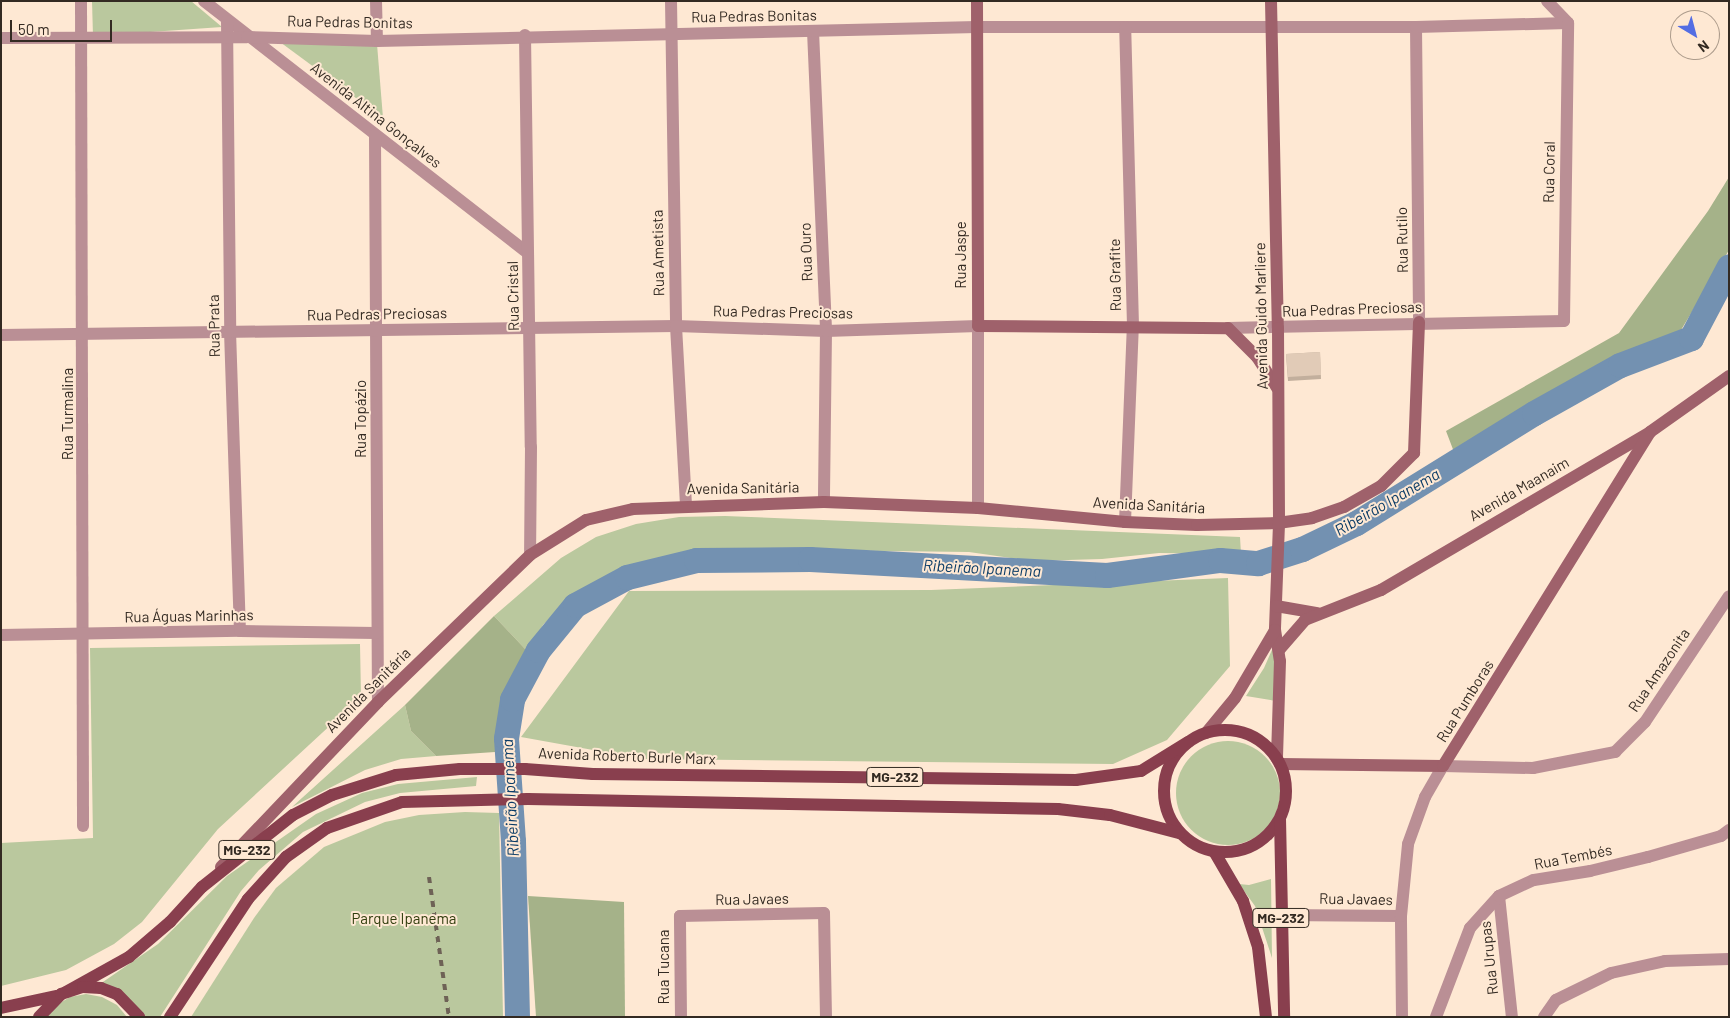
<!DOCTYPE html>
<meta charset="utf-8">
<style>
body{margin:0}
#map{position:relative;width:1730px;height:1018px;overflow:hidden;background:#fee8d3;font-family:Barlow,sans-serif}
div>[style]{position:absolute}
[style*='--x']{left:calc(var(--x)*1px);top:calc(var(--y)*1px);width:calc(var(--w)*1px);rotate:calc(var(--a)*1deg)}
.green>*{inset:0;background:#bac89e}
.round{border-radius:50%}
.forest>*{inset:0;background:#a5b289}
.river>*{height:25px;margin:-12.5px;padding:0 12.5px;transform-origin:12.5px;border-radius:12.5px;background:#7391b1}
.street>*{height:12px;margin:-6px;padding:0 6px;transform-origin:6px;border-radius:6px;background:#ba8f95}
.secondary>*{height:12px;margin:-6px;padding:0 6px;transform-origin:6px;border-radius:6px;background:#9f616b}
.primary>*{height:12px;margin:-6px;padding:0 6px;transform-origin:6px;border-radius:6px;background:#893f4e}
.primary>.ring{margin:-6px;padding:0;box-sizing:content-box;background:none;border:12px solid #893f4e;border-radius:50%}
.rail>*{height:4px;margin-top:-2px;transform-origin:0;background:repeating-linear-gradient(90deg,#6e6256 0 6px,transparent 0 12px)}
.wall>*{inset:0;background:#c2af9d}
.building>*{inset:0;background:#e1cbb7}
span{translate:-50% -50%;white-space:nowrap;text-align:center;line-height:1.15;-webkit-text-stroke:4px #fee8d3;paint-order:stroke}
.shield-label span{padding:1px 4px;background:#fee8d3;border:1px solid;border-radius:4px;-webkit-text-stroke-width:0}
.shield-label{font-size:14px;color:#332a22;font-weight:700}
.street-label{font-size:15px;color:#332a22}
.park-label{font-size:15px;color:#313d0d}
.water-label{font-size:16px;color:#0b3c67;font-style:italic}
.frame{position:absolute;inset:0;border:2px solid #332a22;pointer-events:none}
.north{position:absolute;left:1670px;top:10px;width:50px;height:50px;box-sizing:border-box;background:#fee8d3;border:1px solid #ad9c8c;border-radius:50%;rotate:143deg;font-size:14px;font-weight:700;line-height:20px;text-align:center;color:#332a22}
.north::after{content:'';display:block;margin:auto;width:18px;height:22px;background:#536de3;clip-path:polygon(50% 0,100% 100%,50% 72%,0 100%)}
.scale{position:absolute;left:10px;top:20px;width:102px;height:22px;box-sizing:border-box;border:2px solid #332a22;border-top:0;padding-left:6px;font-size:15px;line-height:18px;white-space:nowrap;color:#332a22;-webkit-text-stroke:4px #fee8d3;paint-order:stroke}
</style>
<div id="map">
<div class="green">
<div style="clip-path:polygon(92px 1px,191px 1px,222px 27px,93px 36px)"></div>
<div style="clip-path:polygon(280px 42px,377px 44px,383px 118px)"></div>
<div style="clip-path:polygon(725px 516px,1240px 537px,1241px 554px,1159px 553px,1102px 559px,1033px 561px,969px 552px,715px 549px,627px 570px,588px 587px,563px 604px,543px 625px,527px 651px,494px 616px,561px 558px,596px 537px,636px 524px,679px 517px)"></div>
<div style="clip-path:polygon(1228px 578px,1230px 666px,1167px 740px,1113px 764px,643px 759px,521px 737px,629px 591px,931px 590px)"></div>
<div style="clip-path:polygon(1275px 643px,1276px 701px,1246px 696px,1264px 668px)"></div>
<div style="clip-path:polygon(360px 644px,361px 697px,218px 829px,142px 922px,114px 944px,66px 970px,1px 986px,1px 843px,93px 838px,90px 648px)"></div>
<div style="clip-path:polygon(405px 705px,411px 731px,436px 756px,401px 759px,365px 770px,292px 807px)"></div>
<div class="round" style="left:1176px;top:741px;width:104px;height:104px"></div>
<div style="clip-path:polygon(477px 777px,476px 786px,400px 793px,365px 802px,303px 832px,259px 870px,241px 891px,160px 1017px,141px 1017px,100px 984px,158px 944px,227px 876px,316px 814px,362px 793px,398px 784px)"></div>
<div style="clip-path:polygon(465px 812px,499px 813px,503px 1017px,191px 1017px,254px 918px,276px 888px,324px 847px,385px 822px,419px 815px)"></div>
<div style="clip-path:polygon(1271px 879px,1272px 958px,1255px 906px,1239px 884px,1249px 885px)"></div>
<div style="clip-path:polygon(86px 994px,102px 997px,117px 1005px,127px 1017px,46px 1017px,55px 1006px,70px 997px)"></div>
</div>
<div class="forest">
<div style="clip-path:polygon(1729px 177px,1729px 250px,1681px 330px,1454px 452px,1446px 431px,1619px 333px,1708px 211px)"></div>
<div style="clip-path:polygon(494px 616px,527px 651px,500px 704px,495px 752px,436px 756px,411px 731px,405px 705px)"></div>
<div style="clip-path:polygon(528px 896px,624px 902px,625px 1017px,536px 1017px)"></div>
</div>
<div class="river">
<div style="--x:517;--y:1017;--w:176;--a:-91.3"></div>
<div style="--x:513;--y:841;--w:103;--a:-93.9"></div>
<div style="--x:506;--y:738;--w:39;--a:-81"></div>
<div style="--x:512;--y:699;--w:55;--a:-62"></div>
<div style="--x:538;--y:650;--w:58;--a:-50.6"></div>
<div style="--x:575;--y:605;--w:59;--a:-28.3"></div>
<div style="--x:627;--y:577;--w:71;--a:-13.8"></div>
<div style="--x:696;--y:560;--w:114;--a:-0.5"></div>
<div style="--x:810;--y:559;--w:297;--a:3.1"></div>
<div style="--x:1107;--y:575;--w:114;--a:-7.6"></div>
<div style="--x:1220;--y:560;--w:38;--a:5"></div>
<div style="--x:1258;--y:563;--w:46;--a:-17.7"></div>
<div style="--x:1302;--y:549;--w:60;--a:-25.7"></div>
<div style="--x:1356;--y:523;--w:209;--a:-31.7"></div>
<div style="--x:1534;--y:413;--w:98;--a:-29.2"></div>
<div style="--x:1620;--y:365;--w:76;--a:-20.8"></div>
<div style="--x:1691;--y:338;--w:81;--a:-62.2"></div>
</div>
<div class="street">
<div style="--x:81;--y:1;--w:825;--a:89.86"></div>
<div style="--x:204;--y:1;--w:410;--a:37.9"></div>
<div style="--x:376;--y:1;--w:40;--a:88.6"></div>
<div style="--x:671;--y:1;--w:325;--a:89.1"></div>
<div style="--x:676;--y:326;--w:179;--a:86.8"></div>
<div style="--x:1547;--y:1;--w:30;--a:46"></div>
<div style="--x:227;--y:21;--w:310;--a:89.4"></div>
<div style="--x:230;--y:331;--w:300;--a:88.1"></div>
<div style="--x:1416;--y:27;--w:295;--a:89.4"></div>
<div style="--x:813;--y:31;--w:300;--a:87.5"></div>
<div style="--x:826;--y:331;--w:171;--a:90.7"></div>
<div style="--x:525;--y:35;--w:412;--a:89.2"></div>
<div style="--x:531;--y:447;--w:108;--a:90.5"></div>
<div style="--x:1;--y:38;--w:246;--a:-0.2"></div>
<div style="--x:247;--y:37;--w:130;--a:1.8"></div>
<div style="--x:377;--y:41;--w:600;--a:-1.34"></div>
<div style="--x:977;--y:27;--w:439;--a:0"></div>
<div style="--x:1416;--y:27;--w:152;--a:-1.5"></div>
<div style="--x:375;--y:135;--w:567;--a:89.7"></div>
<div style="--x:1228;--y:328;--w:336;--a:-1.2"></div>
<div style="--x:1564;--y:321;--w:298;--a:-89.2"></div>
<div style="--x:1;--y:335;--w:675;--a:-0.76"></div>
<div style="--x:676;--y:326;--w:150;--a:1.9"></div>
<div style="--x:826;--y:331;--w:152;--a:-1.9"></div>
<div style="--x:978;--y:326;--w:182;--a:90"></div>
<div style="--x:1125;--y:522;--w:196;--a:-87.7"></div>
<div style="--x:1133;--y:326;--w:299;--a:-91.5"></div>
<div style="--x:1;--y:635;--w:239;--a:-1"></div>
<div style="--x:240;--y:631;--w:136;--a:0.8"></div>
<div style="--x:1499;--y:896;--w:122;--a:83.9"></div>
<div style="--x:1281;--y:915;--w:120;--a:0.5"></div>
<div style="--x:681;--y:1017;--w:101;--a:-90.6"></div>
<div style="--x:680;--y:916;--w:144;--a:-1.2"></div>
<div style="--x:824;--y:913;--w:104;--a:88.9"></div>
<div style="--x:1402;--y:1017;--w:101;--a:-90.6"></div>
<div style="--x:1401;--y:916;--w:72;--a:-84.4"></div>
<div style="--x:1408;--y:844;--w:50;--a:-70.1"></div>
<div style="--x:1425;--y:797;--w:36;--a:-60"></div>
<div style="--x:1443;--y:766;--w:90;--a:1.3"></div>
<div style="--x:1533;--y:768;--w:84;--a:-11"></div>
<div style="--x:1615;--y:752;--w:42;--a:-45"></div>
<div style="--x:1645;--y:722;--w:151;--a:-56.3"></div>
<div style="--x:1436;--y:1017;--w:95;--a:-69.1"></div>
<div style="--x:1470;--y:928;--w:43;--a:-47.8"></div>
<div style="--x:1499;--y:896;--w:38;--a:-25"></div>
<div style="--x:1534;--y:880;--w:57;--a:-9.1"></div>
<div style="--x:1590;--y:871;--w:60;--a:-13.6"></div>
<div style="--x:1648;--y:857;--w:76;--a:-16"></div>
<div style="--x:1721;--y:836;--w:10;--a:-37"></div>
<div style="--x:1544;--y:1017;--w:21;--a:-55"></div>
<div style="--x:1556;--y:1000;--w:61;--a:-26.1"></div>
<div style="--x:1611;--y:973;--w:55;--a:-12.5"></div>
<div style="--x:1665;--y:961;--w:64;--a:-1.8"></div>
</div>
<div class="secondary">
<div style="--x:977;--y:1;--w:325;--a:89.8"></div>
<div style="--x:978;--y:326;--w:250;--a:0.5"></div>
<div style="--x:1228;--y:328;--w:41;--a:45"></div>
<div style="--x:1257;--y:357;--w:37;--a:57"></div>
<div style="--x:1271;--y:1;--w:327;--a:88.8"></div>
<div style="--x:1278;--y:328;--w:196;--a:89.7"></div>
<div style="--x:1279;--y:524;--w:106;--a:92.2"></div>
<div style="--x:1275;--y:630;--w:31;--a:81"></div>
<div style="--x:1280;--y:661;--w:98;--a:91.8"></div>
<div style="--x:1276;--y:606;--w:42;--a:9.7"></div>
<div style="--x:1279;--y:650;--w:40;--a:-49"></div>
<div style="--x:1305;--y:620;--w:82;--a:-21.5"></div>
<div style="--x:1381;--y:590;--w:312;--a:-30.4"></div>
<div style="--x:1650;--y:432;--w:97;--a:-35.3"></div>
<div style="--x:1206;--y:733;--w:45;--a:-50.4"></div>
<div style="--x:1235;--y:698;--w:79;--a:-59.5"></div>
<div style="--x:1280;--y:764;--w:163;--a:0.7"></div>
<div style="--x:1443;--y:766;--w:393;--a:-58.2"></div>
<div style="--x:221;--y:867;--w:228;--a:-46.4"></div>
<div style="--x:378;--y:702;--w:211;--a:-44"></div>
<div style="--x:530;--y:555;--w:66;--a:-32"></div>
<div style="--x:586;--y:520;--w:48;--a:-13.2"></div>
<div style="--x:633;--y:509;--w:191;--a:-2.1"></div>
<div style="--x:824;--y:502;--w:154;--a:2.2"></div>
<div style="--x:978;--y:508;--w:148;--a:5.4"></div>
<div style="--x:1125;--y:522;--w:72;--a:2.4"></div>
<div style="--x:1197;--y:525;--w:81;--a:-1.4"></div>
<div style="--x:1278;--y:523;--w:34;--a:-8"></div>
<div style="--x:1312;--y:518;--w:34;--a:-19"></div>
<div style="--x:1344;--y:507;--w:43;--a:-29.6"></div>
<div style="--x:1381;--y:486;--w:47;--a:-45"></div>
<div style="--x:1414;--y:453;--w:131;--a:-87.8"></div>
</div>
<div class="primary">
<div class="ring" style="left:1164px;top:730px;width:110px;height:110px"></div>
<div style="--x:1280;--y:819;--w:198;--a:88.8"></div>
<div style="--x:1215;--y:853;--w:56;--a:59.7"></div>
<div style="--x:1243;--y:901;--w:48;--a:71.9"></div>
<div style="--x:1258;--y:947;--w:70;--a:83.5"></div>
<div style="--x:66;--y:992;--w:72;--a:-29.1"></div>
<div style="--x:129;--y:957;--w:54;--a:-40.5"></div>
<div style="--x:170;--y:922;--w:47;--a:-47.6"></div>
<div style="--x:202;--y:887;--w:116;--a:-38.4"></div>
<div style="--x:293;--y:815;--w:44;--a:-27.1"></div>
<div style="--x:332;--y:795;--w:67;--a:-17.4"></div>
<div style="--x:396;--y:775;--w:64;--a:-5.4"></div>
<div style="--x:460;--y:769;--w:65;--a:0"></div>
<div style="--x:525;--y:769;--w:68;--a:4.2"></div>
<div style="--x:593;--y:774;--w:483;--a:0.7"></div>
<div style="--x:1076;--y:780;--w:66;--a:-7.9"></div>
<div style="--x:1141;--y:771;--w:55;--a:-31.7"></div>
<div style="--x:1;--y:1008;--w:56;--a:-12.3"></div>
<div style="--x:39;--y:1017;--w:32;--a:-46"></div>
<div style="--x:61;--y:994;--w:23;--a:-18"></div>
<div style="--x:83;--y:987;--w:18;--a:3"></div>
<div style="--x:101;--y:988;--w:17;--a:21"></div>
<div style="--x:117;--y:994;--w:32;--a:46"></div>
<div style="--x:170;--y:1017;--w:141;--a:-56.5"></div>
<div style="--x:248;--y:899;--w:57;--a:-47.9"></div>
<div style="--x:286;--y:857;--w:50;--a:-35.3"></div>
<div style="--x:327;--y:828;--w:79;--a:-19.1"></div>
<div style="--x:402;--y:802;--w:126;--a:-1.4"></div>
<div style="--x:528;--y:799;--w:530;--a:1.08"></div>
<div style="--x:1058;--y:809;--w:52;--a:6.6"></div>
<div style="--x:1110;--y:815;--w:71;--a:14.6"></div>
</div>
<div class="rail">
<div style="--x:429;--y:877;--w:141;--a:81.9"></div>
</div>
<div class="wall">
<div style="clip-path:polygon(1320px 352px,1321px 379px,1288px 381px,1286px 354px)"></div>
</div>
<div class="building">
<div style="clip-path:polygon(1320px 352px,1321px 375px,1288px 377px,1286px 354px)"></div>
</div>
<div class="shield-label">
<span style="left:895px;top:777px">MG-232</span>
<span style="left:247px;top:850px">MG-232</span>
<span style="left:1281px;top:918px">MG-232</span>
</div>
<div class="street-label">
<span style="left:754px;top:16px;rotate:-1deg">Rua Pedras Bonitas</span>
<span style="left:350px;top:22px;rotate:1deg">Rua Pedras Bonitas</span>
<span style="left:376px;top:115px;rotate:38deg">Avenida Altina Gonçalves</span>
<span style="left:1549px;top:172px;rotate:-89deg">Rua Coral</span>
<span style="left:1402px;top:240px;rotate:-91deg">Rua Rutilo</span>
<span style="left:806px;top:252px;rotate:-92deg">Rua Ouro</span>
<span style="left:658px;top:253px;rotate:-91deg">Rua Ametista</span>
<span style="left:961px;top:255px;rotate:-90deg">Rua Jaspe</span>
<span style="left:1115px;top:275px;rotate:-91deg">Rua Grafite</span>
<span style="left:513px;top:296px;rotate:-91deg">Rua Cristal</span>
<span style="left:1352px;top:309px;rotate:-2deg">Rua Pedras Preciosas</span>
<span style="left:783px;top:312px;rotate:1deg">Rua Pedras Preciosas</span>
<span style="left:377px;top:314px;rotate:-1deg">Rua Pedras Preciosas</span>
<span style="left:1261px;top:316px;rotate:-91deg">Avenida Guido Marliere</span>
<span style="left:214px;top:326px;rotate:-91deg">Rua Prata</span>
<span style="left:68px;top:414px;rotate:-90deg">Rua Turmalina</span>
<span style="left:361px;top:419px;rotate:-90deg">Rua Topázio</span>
<span style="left:743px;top:488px;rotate:-1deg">Avenida Sanitária</span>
<span style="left:1519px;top:489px;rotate:-30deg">Avenida Maanaim</span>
<span style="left:1149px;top:505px;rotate:3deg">Avenida Sanitária</span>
<span style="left:189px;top:616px;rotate:-1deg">Rua Águas Marinhas</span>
<span style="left:1659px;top:670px;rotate:-56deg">Rua Amazonita</span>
<span style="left:368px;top:690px;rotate:-45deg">Avenida Sanitária</span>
<span style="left:1465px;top:701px;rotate:-58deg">Rua Pumboras</span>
<span style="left:627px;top:756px;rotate:2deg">Avenida Roberto Burle Marx</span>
<span style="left:1573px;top:857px;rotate:-11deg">Rua Tembés</span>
<span style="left:752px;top:899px;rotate:-1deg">Rua Javaes</span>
<span style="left:1356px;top:899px;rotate:1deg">Rua Javaes</span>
<span style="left:1489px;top:958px;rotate:-96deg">Rua Urupas</span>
<span style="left:664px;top:967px;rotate:-90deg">Rua Tucana</span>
</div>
<div class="park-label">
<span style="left:404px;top:919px">Parque Ipanema</span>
</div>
<div class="water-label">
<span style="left:1387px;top:502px;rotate:-30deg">Ribeirão Ipanema</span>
<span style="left:982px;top:568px;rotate:3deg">Ribeirão Ipanema</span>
<span style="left:510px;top:798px;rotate:-93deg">Ribeirão Ipanema</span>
</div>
<div class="frame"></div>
<div class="north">N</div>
<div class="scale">50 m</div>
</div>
